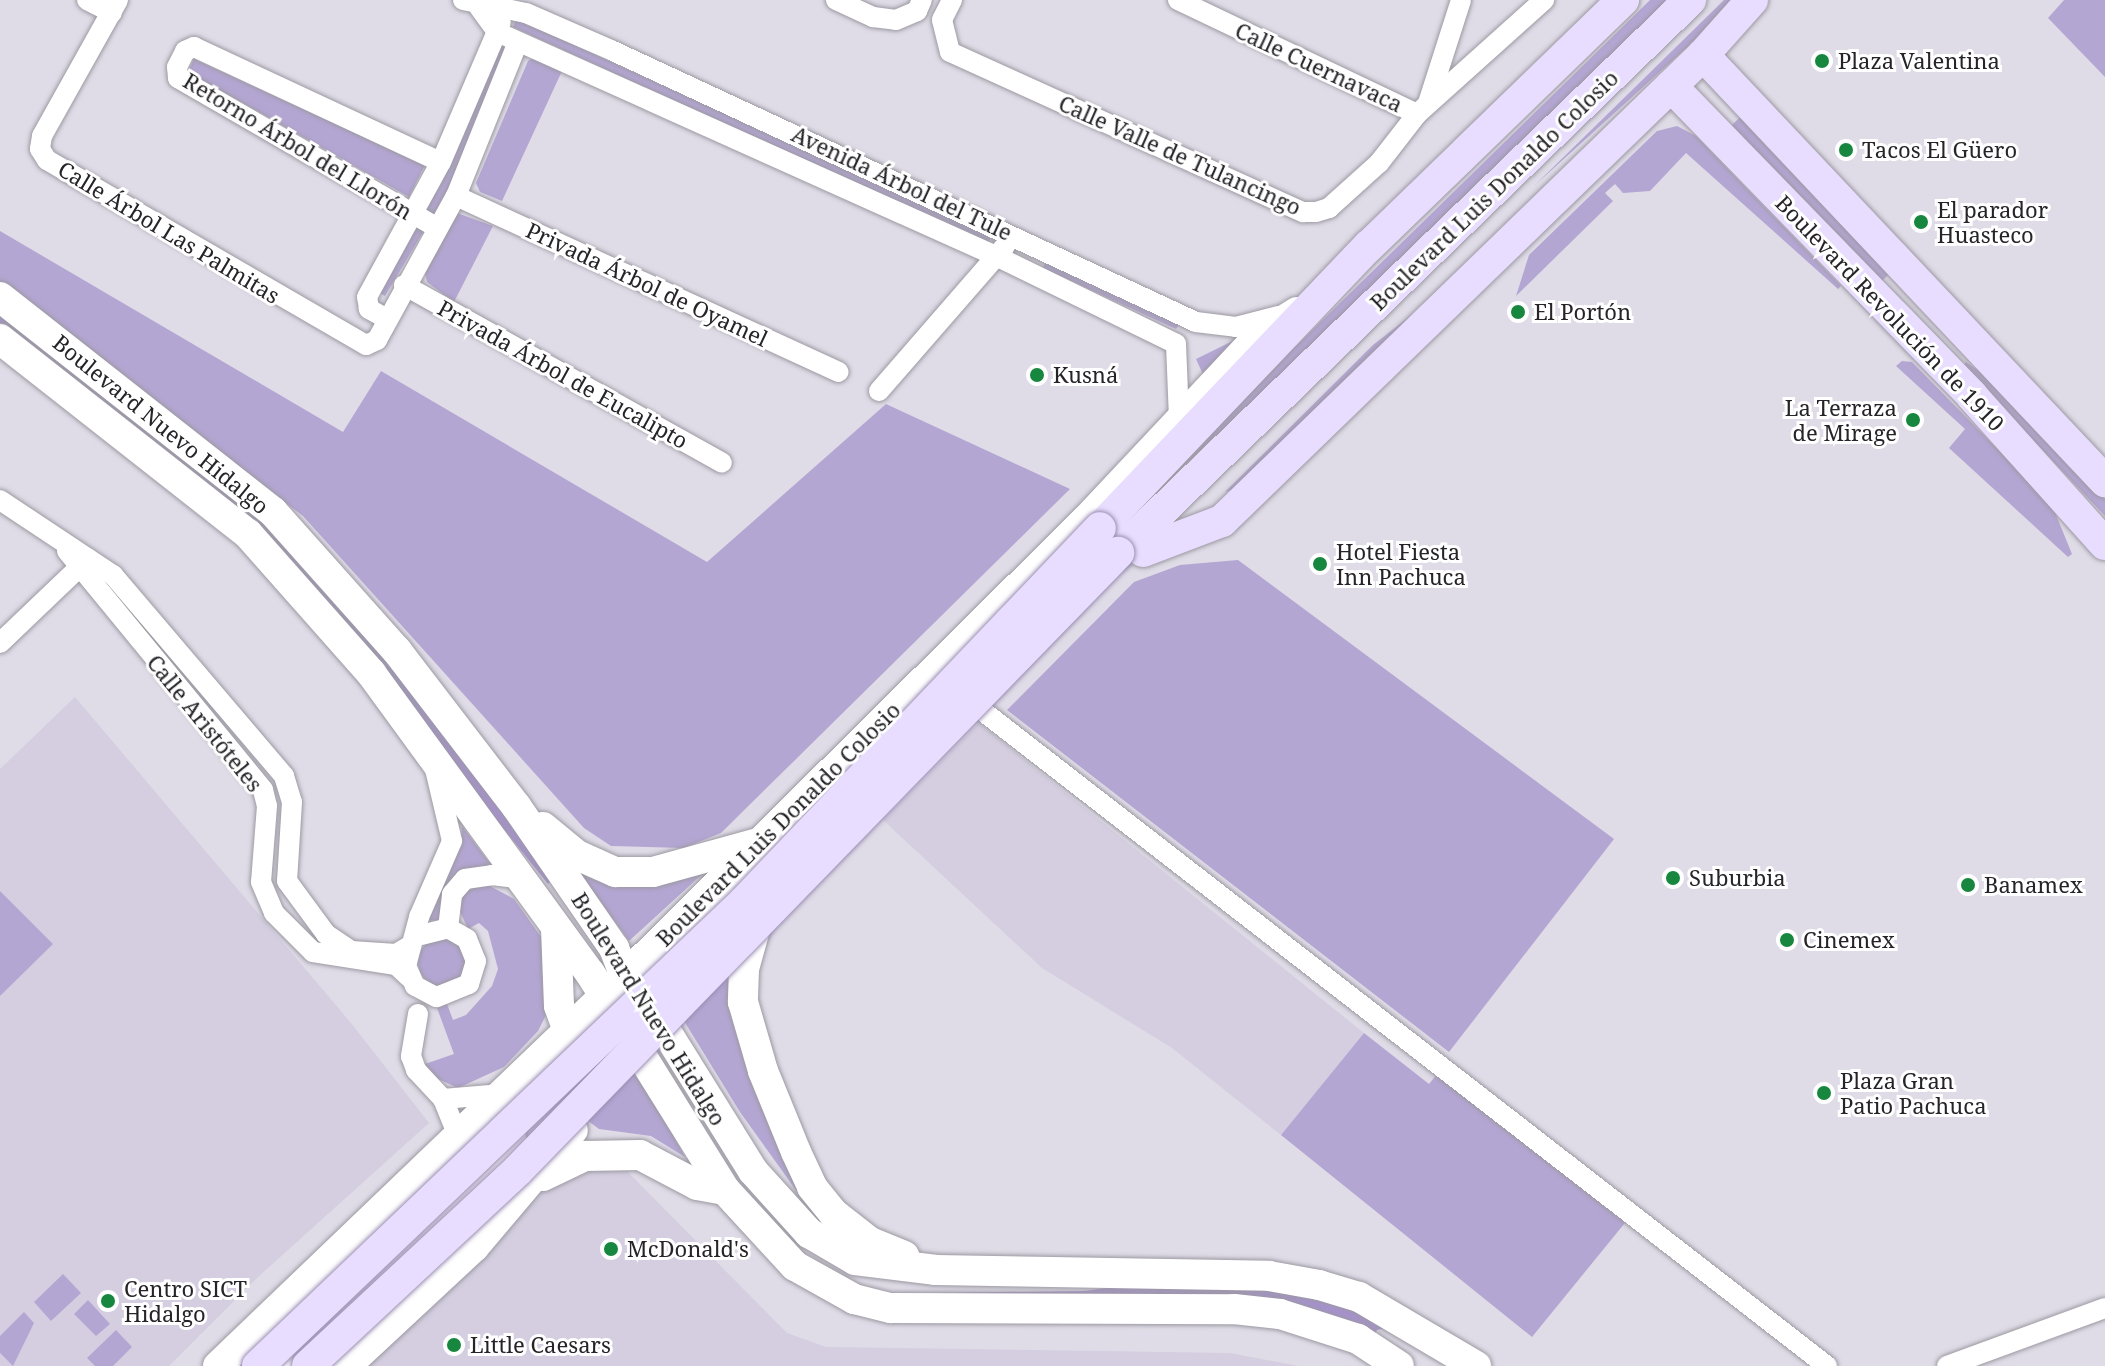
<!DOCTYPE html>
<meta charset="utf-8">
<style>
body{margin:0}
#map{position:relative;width:2105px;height:1366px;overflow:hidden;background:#dfdce7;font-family:"Noto Serif",serif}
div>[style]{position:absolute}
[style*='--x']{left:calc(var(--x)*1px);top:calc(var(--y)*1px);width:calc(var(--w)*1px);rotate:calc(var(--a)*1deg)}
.built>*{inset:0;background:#d4cee0}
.green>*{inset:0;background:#b4a6d3}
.round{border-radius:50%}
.forest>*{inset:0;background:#a791d2}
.roads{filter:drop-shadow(0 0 2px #9c99a2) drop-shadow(0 0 2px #9c99a2)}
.street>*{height:20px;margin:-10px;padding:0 10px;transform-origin:10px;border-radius:10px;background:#fff}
.secondary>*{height:30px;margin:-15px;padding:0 15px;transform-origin:15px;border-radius:15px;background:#fff}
.primary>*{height:32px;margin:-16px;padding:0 16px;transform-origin:16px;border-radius:16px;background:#e8ddfe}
.bridges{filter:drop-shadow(0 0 2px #9a8eb2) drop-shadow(0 0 2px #9a8eb2)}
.primary-bridge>*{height:32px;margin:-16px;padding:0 16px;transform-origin:16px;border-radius:16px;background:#e8ddfe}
.dots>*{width:22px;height:22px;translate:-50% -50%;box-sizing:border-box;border:4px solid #fff;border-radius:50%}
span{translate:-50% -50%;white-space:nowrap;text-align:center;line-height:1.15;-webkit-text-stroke:6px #fff;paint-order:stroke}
.poi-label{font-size:22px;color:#262428}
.left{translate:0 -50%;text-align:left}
.right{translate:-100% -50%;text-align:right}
.street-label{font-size:22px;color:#262428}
</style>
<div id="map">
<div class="built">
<div style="clip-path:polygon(75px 697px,351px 1023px,429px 1123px,258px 1277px,169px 1366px,0 1366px,0 769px)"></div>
<div style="clip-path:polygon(979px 723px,1364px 1033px,1281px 1135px,1172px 1048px,1042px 968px,883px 820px)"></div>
<div style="clip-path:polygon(618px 1162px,787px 1333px,826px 1347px,1230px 1353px,1299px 1366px,364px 1366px,546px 1184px,573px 1168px)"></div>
</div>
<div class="green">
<div style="clip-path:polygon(1650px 0,1670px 0,1302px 358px,1147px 499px,1294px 348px)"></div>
<div style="clip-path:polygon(1724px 0,1739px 0,1534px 186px)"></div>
<div style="clip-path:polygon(2064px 0,2105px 0,2105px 77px,2048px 18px)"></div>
<div style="clip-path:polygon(516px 19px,993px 234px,988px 244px,513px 27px)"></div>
<div style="clip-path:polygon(503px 42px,510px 46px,449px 188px,385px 296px,378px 292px,441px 184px)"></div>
<div style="clip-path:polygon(535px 57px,562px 71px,502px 201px,480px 192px,476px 183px,528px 61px)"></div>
<div style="clip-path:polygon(194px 59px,425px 165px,409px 197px,188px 72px)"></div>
<div style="clip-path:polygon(1740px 117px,1890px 273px,1882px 281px,1731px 126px)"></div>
<div style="clip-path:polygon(1677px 126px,1696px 136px,1841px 286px,1838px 289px,1686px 153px,1650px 191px,1623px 193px,1615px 184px,1605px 193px,1613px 201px,1516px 296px,1529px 255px,1657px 131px)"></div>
<div style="clip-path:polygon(457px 213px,493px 226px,454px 302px,427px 282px,425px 273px)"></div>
<div style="clip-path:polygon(0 231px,343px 432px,381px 371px,707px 562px,886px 404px,1070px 489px,721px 833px,684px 848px,611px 846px,584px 828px,303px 516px,0 288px)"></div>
<div style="clip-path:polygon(1046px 260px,1181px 322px,1176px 329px,1043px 268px)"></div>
<div style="clip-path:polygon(1414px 313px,1242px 486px,1225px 492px,1373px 345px)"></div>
<div style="clip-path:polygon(1247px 334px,1206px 381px,1196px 359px)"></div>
<div style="clip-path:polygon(1902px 361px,1912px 362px,2052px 505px,2072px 554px,2068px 557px,1949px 448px,1965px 429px,1896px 366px)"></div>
<div style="clip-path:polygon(1966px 362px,1997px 384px,2105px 499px,2105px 516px,1963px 366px)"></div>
<div style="clip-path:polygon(1238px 560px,1614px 839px,1449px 1052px,1007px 710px,1134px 582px,1180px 565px)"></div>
<div style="clip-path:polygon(462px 826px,497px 873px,482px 870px,442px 921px,425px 920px,461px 843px)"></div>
<div style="clip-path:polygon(572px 863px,710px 867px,629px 941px)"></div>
<div style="clip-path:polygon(486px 884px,514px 899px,544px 941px,550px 1007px,538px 1031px,504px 1067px,458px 1088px,434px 1077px,425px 1064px,454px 1054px,437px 1008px,447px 1004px,453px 1020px,466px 1015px,492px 986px,498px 969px,488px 931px,479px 923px,468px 929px,457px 905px,463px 892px)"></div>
<div style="clip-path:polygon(0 891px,53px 944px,0 996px)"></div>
<div class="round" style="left:418px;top:938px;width:48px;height:48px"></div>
<div style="clip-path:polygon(736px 959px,844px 1238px,806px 1204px,740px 1112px,681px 1016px)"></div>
<div style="clip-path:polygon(1364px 1033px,1429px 1084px,1442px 1068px,1633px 1213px,1532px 1337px,1281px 1135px)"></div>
<div style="clip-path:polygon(630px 1067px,665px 1120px,685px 1157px,651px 1136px,599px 1129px,587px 1120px)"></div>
<div style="clip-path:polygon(63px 1274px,81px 1293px,51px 1321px,34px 1302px)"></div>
<div style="clip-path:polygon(88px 1300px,110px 1324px,96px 1336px,74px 1314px)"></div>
<div style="clip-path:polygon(24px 1312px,34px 1323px,13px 1366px,0 1353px,0 1336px)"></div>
<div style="clip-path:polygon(116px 1330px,132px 1347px,113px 1366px,95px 1366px,87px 1358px)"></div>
</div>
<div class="forest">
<div style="clip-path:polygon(0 316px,179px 451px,268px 528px,428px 704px,551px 881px,548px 884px,338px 623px,0 332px)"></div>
<div style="clip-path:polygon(1148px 1282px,1309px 1291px,1393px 1326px,1377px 1330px,1372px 1339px,1343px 1324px,931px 1293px,1085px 1291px)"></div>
</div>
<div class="roads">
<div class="street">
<div style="--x:87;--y:0;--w:28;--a:27"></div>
<div style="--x:118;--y:0;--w:156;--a:119.2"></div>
<div style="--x:42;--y:136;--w:13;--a:99"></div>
<div style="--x:40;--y:149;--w:13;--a:58"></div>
<div style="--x:47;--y:160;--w:369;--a:30.1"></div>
<div style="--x:366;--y:345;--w:12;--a:-24"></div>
<div style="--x:377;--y:340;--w:164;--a:-61.3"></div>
<div style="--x:456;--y:196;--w:166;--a:-68.1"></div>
<div style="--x:463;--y:0;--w:64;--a:11.7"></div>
<div style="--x:526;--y:13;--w:93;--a:23.5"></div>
<div style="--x:611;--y:50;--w:645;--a:24.94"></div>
<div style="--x:1196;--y:322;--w:40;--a:7.1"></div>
<div style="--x:1236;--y:327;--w:43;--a:-14.7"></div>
<div style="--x:836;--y:0;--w:41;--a:24.7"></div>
<div style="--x:873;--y:17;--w:23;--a:7"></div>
<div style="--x:896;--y:20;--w:23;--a:-23"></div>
<div style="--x:917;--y:11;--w:12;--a:-66"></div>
<div style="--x:952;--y:0;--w:22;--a:117"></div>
<div style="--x:942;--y:20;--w:33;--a:76"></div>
<div style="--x:950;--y:52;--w:388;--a:24.4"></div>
<div style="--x:1303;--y:212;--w:13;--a:0"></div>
<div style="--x:1316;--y:212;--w:14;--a:-17"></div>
<div style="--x:1329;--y:208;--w:67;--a:-42"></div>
<div style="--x:1379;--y:163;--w:62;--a:-52.2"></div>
<div style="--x:1417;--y:114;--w:171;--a:-41.9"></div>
<div style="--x:1178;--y:0;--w:265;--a:25.5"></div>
<div style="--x:479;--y:7;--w:31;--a:54"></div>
<div style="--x:497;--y:32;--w:549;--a:24.18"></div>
<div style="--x:998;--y:257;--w:198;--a:26"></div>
<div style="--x:1176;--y:344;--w:76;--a:87.7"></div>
<div style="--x:1428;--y:103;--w:108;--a:-72.2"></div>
<div style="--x:456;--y:196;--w:421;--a:24.7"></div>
<div style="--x:436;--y:227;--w:298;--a:-150"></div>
<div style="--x:178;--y:78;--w:11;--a:-95"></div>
<div style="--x:177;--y:67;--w:18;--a:-63"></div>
<div style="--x:185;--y:51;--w:10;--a:-24"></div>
<div style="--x:194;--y:47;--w:272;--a:25"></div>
<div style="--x:404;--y:285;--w:364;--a:29.2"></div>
<div style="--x:387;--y:319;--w:21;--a:-151"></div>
<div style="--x:369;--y:309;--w:12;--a:-99"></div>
<div style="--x:367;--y:297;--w:154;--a:-61.3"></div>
<div style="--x:441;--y:162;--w:152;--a:-66.8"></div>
<div style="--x:879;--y:391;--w:192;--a:-49"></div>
<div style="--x:0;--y:500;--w:136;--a:33.6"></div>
<div style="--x:113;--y:575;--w:264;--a:49.6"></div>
<div style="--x:284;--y:776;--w:27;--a:73"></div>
<div style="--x:292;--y:802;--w:79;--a:93.6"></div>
<div style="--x:287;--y:881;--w:66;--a:53.7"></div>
<div style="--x:326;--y:934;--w:30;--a:34"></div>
<div style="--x:351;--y:951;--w:45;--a:3.8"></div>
<div style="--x:396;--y:954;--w:17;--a:-31"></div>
<div style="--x:67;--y:551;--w:309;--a:50.6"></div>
<div style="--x:263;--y:790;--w:16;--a:76"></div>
<div style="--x:267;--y:806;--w:76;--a:94.5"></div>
<div style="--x:261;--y:882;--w:34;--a:67"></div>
<div style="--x:274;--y:913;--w:55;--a:45"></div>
<div style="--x:313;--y:952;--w:84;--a:8.9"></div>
<div style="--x:396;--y:965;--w:18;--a:43"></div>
<div style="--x:0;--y:643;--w:122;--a:-43.7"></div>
<div style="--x:980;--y:709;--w:1072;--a:37.8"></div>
<div style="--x:448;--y:928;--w:34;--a:-83"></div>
<div style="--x:452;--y:894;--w:20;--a:-49"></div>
<div style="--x:465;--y:879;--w:27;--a:-8"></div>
<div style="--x:492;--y:875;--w:33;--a:7"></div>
<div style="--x:417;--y:936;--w:32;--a:-14"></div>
<div style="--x:448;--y:928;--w:22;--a:30"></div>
<div style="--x:467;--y:939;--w:24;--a:68"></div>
<div style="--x:476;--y:961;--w:24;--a:107"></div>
<div style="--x:469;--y:984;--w:35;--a:158"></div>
<div style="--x:436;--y:997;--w:24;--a:-152"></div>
<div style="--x:415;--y:986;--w:22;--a:-114"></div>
<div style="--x:406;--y:966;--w:51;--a:-75.1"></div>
<div style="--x:419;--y:917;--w:83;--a:-66.5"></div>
<div style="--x:452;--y:841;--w:78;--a:-103.3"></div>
<div style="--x:418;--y:1014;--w:43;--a:99.5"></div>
<div style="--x:411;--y:1056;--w:15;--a:70"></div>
<div style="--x:416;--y:1070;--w:40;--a:47"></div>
<div style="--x:443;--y:1099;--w:40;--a:68"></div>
<div style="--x:443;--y:1099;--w:59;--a:-4.8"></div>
<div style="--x:1947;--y:1366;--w:168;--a:-20.2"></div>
</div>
<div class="secondary">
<div style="--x:0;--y:297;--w:347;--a:38.2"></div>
<div style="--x:273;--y:512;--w:186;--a:48.3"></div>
<div style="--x:397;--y:651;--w:195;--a:52.5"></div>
<div style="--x:516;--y:806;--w:173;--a:55.4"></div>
<div style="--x:614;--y:948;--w:30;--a:69"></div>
<div style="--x:625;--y:976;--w:22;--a:43"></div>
<div style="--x:641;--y:991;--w:212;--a:58.1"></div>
<div style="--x:753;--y:1171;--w:84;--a:47.9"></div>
<div style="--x:809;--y:1233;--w:53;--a:30.4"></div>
<div style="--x:855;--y:1260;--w:82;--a:7"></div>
<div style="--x:936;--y:1270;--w:333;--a:1"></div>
<div style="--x:1269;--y:1276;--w:51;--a:10.2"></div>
<div style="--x:1319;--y:1285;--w:42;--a:16.7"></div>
<div style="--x:1359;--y:1297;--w:136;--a:30.5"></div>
<div style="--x:0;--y:339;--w:315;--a:38.2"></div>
<div style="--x:248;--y:534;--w:186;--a:48.5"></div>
<div style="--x:371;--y:673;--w:371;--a:53.9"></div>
<div style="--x:590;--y:973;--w:256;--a:58.1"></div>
<div style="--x:725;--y:1190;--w:103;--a:47.4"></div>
<div style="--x:795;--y:1266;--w:68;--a:29.2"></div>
<div style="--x:854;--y:1299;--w:38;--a:14"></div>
<div style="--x:891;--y:1308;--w:343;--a:0.2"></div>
<div style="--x:1234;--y:1309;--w:46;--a:6.2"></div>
<div style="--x:1280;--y:1314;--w:82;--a:17.8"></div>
<div style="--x:1358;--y:1339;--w:49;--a:33.4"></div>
<div style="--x:543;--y:827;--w:44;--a:39.5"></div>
<div style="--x:577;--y:855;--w:42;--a:24.1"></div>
<div style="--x:615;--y:872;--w:38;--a:0"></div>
<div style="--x:653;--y:872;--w:109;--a:-15.4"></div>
<div style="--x:757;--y:922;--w:49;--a:105.5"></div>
<div style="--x:744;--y:969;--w:33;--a:92"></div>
<div style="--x:743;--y:1002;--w:72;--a:73.8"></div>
<div style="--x:763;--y:1071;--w:87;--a:67.8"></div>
<div style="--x:796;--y:1152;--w:38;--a:65"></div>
<div style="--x:812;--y:1187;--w:33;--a:51"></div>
<div style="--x:833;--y:1213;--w:47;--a:38.1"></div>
<div style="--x:870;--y:1242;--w:37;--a:22"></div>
<div style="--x:556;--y:928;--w:78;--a:87.8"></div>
<div style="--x:559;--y:1006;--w:27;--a:70"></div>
<div style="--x:543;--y:1176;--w:47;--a:-25.5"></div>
<div style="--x:585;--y:1156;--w:55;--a:-1"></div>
<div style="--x:640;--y:1155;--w:64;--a:27.8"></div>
<div style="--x:697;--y:1185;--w:28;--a:10"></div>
<div style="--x:218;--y:1366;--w:564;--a:-43.78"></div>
<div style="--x:625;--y:976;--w:648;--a:-44.69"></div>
<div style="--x:1086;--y:520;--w:253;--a:-46.8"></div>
<div style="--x:1259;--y:336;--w:45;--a:-32.3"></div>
<div style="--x:283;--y:1366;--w:274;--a:-43.7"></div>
<div style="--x:481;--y:1177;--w:50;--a:-53.1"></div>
<div style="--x:346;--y:1366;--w:175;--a:-42.9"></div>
<div style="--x:474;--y:1247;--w:153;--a:-49.8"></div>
</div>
<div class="primary">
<div style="--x:1703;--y:55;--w:586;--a:46.66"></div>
<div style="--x:1671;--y:86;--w:432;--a:45.8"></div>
<div style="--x:1972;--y:396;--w:199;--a:48.1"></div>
<div style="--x:1100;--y:528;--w:390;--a:-46.4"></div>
<div style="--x:1369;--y:246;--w:354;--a:-44.1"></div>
<div style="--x:1143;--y:551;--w:85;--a:-20.8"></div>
<div style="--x:1222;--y:521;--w:670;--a:-44.09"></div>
<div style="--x:1703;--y:55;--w:74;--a:-48.3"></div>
<div style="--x:1118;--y:553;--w:796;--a:-44.03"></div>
</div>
</div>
<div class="bridges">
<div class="primary-bridge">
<div style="--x:258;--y:1366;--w:672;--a:-43.67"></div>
<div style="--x:744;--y:902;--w:516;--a:-46.41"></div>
<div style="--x:308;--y:1366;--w:287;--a:-43"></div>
<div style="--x:518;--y:1170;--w:861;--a:-45.8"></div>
</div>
</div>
<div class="dots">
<div style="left:1822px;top:61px;background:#17863e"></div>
<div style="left:1846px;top:150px;background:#17863e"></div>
<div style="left:1921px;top:222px;background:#17863e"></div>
<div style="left:1518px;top:312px;background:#17863e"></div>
<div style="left:1037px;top:375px;background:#17863e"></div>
<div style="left:1913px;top:420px;background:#17863e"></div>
<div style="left:1320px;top:564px;background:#17863e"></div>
<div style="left:1673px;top:878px;background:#17863e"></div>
<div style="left:1968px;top:885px;background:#17863e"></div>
<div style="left:1787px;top:940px;background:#17863e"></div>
<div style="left:1824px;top:1093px;background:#17863e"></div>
<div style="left:611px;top:1249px;background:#17863e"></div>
<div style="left:108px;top:1301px;background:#17863e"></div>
<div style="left:454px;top:1345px;background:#17863e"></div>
</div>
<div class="poi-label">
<span class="left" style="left:1838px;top:61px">Plaza Valentina</span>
<span class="left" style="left:1862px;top:150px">Tacos El Güero</span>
<span class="left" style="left:1937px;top:222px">El parador<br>Huasteco</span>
<span class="left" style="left:1534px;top:312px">El Portón</span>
<span class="left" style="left:1053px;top:375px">Kusná</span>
<span class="right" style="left:1897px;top:420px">La Terraza<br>de Mirage</span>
<span class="left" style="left:1336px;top:564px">Hotel Fiesta<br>Inn Pachuca</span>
<span class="left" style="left:1689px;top:878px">Suburbia</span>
<span class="left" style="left:1984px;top:885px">Banamex</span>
<span class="left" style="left:1803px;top:940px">Cinemex</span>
<span class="left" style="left:1840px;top:1093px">Plaza Gran<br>Patio Pachuca</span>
<span class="left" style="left:627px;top:1249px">McDonald's</span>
<span class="left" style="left:124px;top:1301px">Centro SICT<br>Hidalgo</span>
<span class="left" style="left:470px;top:1345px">Little Caesars</span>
</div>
<div class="street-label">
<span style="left:1319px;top:67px;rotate:25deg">Calle Cuernavaca</span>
<span style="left:298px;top:146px;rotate:31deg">Retorno Árbol del Llorón</span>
<span style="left:1180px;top:155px;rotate:24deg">Calle Valle de Tulancingo</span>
<span style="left:902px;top:183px;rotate:25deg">Avenida Árbol del Tule</span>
<span style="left:1494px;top:190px;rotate:-44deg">Boulevard Luis Donaldo Colosio</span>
<span style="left:169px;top:232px;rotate:31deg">Calle Árbol Las Palmitas</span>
<span style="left:647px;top:284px;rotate:25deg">Privada Árbol de Oyamel</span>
<span style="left:1890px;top:313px;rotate:46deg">Boulevard Revolución de 1910</span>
<span style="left:563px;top:374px;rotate:29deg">Privada Árbol de Eucalipto</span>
<span style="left:161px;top:424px;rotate:39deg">Boulevard Nuevo Hidalgo</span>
<span style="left:205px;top:723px;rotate:51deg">Calle Aristóteles</span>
<span style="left:778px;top:824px;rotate:-45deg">Boulevard Luis Donaldo Colosio</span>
<span style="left:649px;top:1009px;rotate:58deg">Boulevard Nuevo Hidalgo</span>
</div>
</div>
